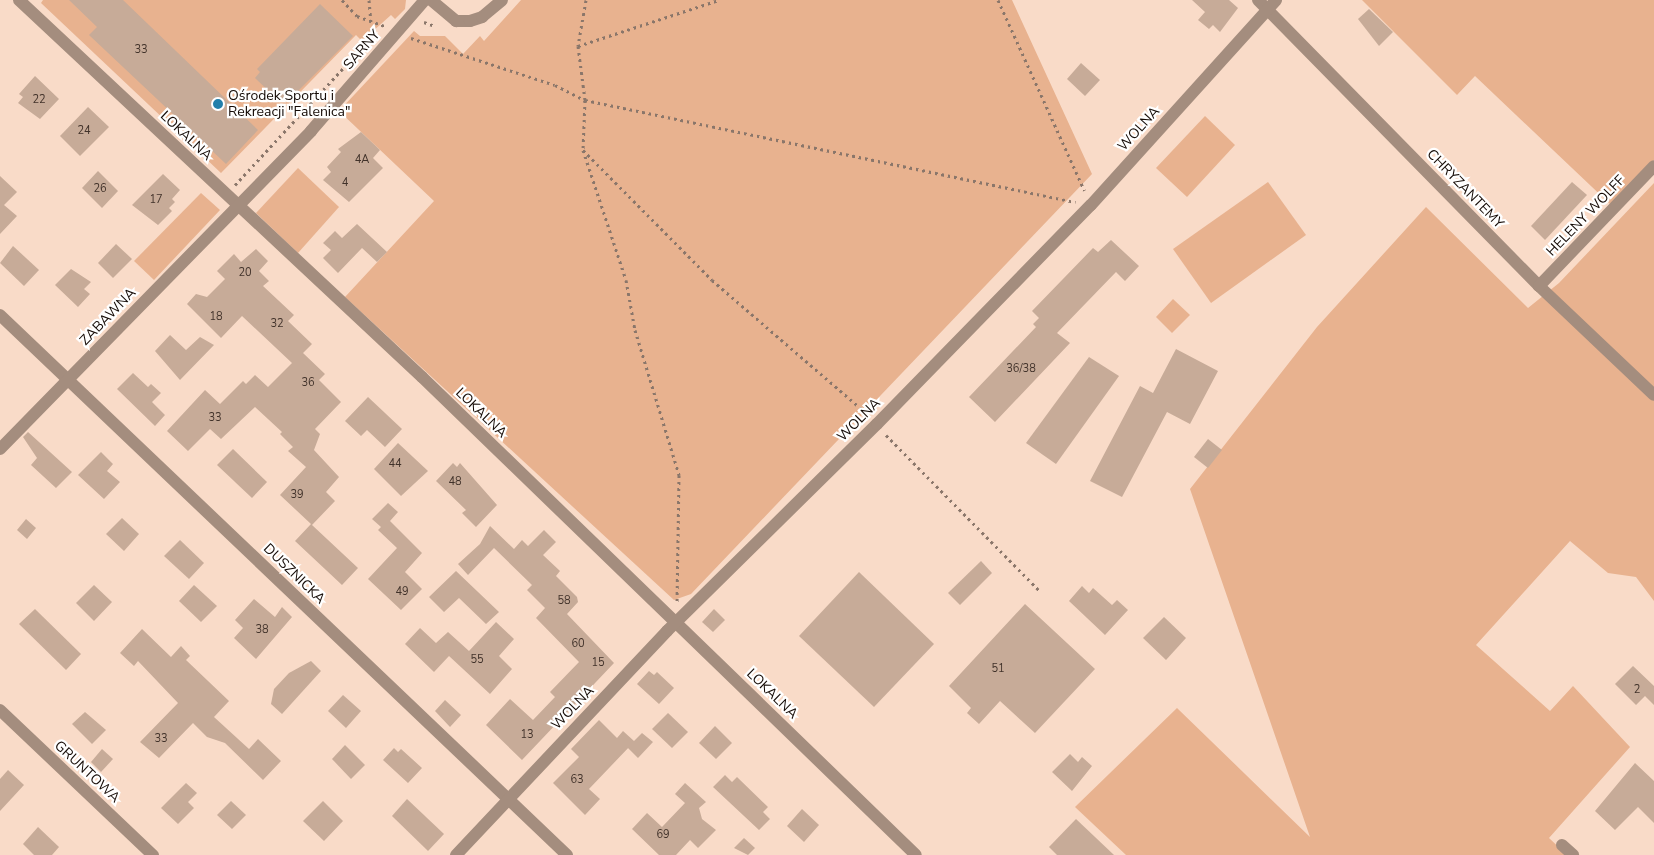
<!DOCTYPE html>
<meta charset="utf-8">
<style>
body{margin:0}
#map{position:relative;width:1654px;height:855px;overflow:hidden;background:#f9dbc8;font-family:"Nunito Sans",sans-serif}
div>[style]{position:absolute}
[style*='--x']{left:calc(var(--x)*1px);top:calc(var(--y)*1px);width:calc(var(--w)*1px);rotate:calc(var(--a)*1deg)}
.green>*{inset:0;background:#e8b28f}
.building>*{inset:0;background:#c7ab98}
.path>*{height:3px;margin-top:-1.5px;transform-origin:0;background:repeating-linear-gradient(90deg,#8a766a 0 2.5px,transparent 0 6.5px)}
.minor>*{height:12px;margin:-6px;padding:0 6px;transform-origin:6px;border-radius:6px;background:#a48d7e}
.dots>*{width:14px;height:14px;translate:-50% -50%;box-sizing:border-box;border:2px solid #fff;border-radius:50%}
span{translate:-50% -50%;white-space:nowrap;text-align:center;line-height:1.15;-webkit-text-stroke:4.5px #fff;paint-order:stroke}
.number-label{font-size:11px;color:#41322a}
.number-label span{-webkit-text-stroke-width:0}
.street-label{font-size:14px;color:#140a05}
.poi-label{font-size:14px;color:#140a05}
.left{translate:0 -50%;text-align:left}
</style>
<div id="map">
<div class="green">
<div style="clip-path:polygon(43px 0,406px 0,405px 9px,395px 19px,391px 15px,362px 41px,356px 35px,221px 173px,41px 3px)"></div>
<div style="clip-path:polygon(521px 0,1012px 0,1092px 174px,691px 594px,674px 600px,345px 297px,434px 201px,339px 111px,414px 31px,420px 36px,445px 36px,463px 54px,480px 36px,484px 41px)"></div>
<div style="clip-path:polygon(1362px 0,1654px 0,1654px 160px,1611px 205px,1475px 76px,1457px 95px)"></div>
<div style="clip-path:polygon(1205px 116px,1235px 145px,1187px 197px,1156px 168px)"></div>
<div style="clip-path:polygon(298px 168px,339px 207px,298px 253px,256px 213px)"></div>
<div style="clip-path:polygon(1268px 182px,1306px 235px,1211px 303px,1173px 249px)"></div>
<div style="clip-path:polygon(1654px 183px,1654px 601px,1636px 577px,1608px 573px,1570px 541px,1476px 645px,1550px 711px,1573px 686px,1630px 747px,1549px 838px,1567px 855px,1126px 855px,1075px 807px,1177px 708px,1310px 837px,1190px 489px,1317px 327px,1426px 207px,1528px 308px,1559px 283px)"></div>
<div style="clip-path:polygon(201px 193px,220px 210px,154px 280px,134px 261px)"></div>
<div style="clip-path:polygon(1173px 299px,1190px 315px,1172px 333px,1156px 317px)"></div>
</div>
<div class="building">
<div style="clip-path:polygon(69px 0,123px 0,258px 130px,226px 164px,89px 35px,97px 27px)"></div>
<div style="clip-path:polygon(1192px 0,1229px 0,1238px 8px,1220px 32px,1213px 25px,1209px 29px,1198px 20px,1205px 12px)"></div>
<div style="clip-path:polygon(320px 4px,353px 36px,289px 100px,285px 97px,280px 102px,255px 78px,260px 72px,257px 69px)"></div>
<div style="clip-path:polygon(1369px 9px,1393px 32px,1379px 46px,1358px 19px)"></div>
<div style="clip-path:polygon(1081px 63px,1100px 80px,1085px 96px,1067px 79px)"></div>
<div style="clip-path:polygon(35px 76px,59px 99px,40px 119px,18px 103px,23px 97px,19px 94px)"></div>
<div style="clip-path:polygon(88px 107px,109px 127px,80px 156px,60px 136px)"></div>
<div style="clip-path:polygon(361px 132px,380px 150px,373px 158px,383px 168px,349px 202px,323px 180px,331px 172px,327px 167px,341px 152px,338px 149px)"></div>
<div style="clip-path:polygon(98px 171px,118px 191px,102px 208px,82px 188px)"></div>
<div style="clip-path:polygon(163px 174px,180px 190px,172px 199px,175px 202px,169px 208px,172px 211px,158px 225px,132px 205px)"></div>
<div style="clip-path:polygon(0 176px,17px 192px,4px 205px,17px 216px,0 234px)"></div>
<div style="clip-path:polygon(1572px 182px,1587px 195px,1545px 240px,1531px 226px)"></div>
<div style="clip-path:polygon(357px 224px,387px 252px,377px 262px,362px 248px,338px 273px,323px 258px,331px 250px,323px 243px,335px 231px,342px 238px)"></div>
<div style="clip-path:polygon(1111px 240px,1139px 266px,1125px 281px,1116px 272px,1057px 333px,1070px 343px,995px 422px,969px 397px,1036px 327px,1033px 324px,1039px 318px,1032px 311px,1093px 248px,1098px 252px)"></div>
<div style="clip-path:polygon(116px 244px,132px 259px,113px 278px,98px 263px)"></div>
<div style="clip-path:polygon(13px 246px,39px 270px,24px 286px,0 263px)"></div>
<div style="clip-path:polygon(256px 249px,268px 261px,259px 271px,269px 281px,263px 286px,294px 315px,288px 321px,312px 344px,303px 353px,325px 374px,319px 380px,341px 402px,315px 429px,320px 434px,314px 450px,339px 477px,326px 492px,335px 501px,312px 525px,358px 568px,342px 585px,295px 541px,311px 524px,280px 495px,306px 467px,288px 451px,293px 447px,280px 434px,282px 432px,255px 407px,221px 439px,210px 429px,188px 451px,167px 431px,205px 390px,220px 404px,243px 381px,246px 384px,255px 375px,268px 387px,292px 363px,242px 316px,221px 338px,187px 304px,196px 294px,207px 297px,225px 279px,217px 271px,234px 254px,241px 262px)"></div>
<div style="clip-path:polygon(71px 269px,91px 282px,84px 289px,90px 294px,78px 307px,55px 285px)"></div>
<div style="clip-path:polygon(170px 335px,186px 350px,200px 337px,214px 345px,180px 380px,155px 351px)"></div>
<div style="clip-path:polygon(1176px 349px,1218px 371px,1190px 424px,1167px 412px,1122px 497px,1090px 481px,1140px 386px,1153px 393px)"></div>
<div style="clip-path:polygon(1089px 357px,1119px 376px,1056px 464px,1026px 443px)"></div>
<div style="clip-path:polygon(133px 373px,148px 387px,151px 384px,161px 393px,152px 402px,165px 415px,155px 426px,117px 389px)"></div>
<div style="clip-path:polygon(368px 397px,402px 429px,385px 447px,367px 430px,361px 436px,345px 421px)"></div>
<div style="clip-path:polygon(28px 432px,72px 472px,56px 488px,31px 465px,37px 458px,23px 437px)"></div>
<div style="clip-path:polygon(1208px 439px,1222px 450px,1208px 468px,1194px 457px)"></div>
<div style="clip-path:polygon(398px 443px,428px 471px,401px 496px,374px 469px)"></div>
<div style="clip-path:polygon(233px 449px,267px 482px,252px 498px,217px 465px)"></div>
<div style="clip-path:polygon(101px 452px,113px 464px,107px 471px,120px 482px,104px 499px,78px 475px)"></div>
<div style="clip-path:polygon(453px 463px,457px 467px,460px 463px,497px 505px,476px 527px,462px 513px,466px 510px,436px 481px)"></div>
<div style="clip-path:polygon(388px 503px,398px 512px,390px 521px,422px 553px,405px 572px,422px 589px,401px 610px,368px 579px,397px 548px,378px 530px,381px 527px,372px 519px)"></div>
<div style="clip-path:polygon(122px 518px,139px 534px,124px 551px,106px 534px)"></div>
<div style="clip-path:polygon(26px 519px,36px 528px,27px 539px,17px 530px)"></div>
<div style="clip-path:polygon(490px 526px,514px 549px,522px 540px,528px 546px,544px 530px,556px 542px,543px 555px,560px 571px,556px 576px,577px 597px,578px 602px,567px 614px,614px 663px,522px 760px,486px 725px,510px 699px,533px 720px,555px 697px,550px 692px,579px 662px,536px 618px,545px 608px,527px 590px,532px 585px,494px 548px,468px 575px,458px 564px,480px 544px)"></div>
<div style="clip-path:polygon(180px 540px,204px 563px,189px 579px,164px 556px)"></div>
<div style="clip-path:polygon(981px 561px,992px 573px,960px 605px,948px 593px)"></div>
<div style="clip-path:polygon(456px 571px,499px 612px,486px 624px,459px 598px,444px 612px,429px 597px)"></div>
<div style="clip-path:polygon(859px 572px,934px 644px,874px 707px,799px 636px)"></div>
<div style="clip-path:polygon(94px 585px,112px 602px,94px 621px,76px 603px)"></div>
<div style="clip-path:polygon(194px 585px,217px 606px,201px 622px,179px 601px)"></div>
<div style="clip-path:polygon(1082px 586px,1089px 593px,1093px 588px,1112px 605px,1117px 600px,1128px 610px,1105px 635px,1069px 601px)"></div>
<div style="clip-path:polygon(254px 599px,275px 617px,282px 607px,292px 617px,256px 659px,234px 638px,243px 628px,235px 620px)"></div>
<div style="clip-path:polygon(1025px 604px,1095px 669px,1035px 733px,1000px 701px,979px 724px,967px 713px,971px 708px,949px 686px)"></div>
<div style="clip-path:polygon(35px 609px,81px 654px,66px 670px,19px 624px)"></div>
<div style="clip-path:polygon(714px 609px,725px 620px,713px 632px,702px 622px)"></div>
<div style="clip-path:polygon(1164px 617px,1186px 638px,1166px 660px,1143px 638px)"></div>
<div style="clip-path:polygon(496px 622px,514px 639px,499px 656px,512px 669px,490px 694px,449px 656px,434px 672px,405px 644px,420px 628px,436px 643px,448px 632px,469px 651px)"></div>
<div style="clip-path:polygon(142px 629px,171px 657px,181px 646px,190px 656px,186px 660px,229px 701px,214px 717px,249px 749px,258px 739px,281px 761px,263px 780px,225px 743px,207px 737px,193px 723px,159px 758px,140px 742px,178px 703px,138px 661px,134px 666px,120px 653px)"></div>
<div style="clip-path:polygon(311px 661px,321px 671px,282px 714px,271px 704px,274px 689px,289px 673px)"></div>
<div style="clip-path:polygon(1633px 666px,1654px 686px,1654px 705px,1645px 696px,1636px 705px,1615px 684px)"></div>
<div style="clip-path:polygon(649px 671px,654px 675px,657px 672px,674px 688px,659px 704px,637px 684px)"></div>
<div style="clip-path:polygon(343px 695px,361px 711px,346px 728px,328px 711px)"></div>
<div style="clip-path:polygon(445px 700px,461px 715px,450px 727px,435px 711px)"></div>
<div style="clip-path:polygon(85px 712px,106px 730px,92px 744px,72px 724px)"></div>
<div style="clip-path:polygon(668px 713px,688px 732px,672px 748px,652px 729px)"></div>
<div style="clip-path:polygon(599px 720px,617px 738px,623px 731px,634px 741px,642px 733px,653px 742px,638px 758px,628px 748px,631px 745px,589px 789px,600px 799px,585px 815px,553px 783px,579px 757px,571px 749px)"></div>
<div style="clip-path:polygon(715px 726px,732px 743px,716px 759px,699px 743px)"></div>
<div style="clip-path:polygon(345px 745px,365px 765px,351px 779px,332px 759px)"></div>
<div style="clip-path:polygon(394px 748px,398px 752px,401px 749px,422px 768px,408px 783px,383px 760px)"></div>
<div style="clip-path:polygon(102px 749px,113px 759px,101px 772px,91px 762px)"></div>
<div style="clip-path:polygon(1070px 754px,1078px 762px,1082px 757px,1092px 766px,1072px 791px,1052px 772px)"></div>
<div style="clip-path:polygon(1635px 763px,1654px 781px,1654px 823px,1638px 807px,1615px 830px,1595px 811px)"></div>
<div style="clip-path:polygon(8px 770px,24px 785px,0 811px,0 779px)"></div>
<div style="clip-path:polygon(725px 775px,732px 782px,737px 777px,768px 807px,763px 812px,770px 819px,759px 830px,713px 787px)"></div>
<div style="clip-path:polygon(186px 783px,197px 793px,188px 802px,194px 808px,178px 824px,161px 808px)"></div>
<div style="clip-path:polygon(685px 783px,706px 802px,699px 808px,702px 819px,716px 830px,698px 848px,690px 840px,676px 855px,659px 855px,632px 829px,647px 813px,662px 827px,685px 803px,675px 794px)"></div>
<div style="clip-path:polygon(407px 799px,444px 834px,428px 851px,392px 816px)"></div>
<div style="clip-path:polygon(231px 801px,246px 815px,232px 829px,217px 815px)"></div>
<div style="clip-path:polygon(323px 801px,343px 821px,324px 841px,303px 821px)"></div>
<div style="clip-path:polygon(802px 809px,819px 825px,804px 842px,787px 826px)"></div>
<div style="clip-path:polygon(1076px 819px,1114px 855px,1057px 855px,1049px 847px)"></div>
<div style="clip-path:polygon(38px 827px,59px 847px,52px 855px,34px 855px,23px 844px)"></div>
<div style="clip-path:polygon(744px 838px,755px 848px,748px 855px,734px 848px)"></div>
</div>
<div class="path">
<div style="--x:342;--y:0;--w:22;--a:47"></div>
<div style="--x:357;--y:16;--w:29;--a:20"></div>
<div style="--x:369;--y:0;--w:24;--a:85"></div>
<div style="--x:586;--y:0;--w:47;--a:99.9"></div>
<div style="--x:578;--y:46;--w:54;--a:82.6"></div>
<div style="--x:585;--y:100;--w:501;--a:11.76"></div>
<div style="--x:998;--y:0;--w:209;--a:65.6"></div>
<div style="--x:424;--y:22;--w:12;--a:20"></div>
<div style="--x:411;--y:38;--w:151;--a:18.1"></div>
<div style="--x:555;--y:85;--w:34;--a:27"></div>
<div style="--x:585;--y:100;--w:50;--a:92.3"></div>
<div style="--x:583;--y:150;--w:183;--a:45.2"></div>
<div style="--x:712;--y:280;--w:205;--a:40.8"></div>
<div style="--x:578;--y:46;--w:148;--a:-18.1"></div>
<div style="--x:583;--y:150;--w:137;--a:71.7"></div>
<div style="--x:626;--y:280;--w:51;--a:79.8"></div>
<div style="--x:635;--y:330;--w:152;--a:73.1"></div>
<div style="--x:679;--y:475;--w:127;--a:90.9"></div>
<div style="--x:235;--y:185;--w:184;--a:-47.2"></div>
<div style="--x:886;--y:435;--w:218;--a:45.4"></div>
</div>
<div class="minor">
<div style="--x:19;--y:0;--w:552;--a:43.09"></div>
<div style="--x:422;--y:377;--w:687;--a:44.06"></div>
<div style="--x:431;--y:0;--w:33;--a:40"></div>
<div style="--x:456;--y:21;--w:14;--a:0"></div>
<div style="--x:470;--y:21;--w:13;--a:-18"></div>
<div style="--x:482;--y:17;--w:26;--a:-40"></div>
<div style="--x:1258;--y:0;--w:401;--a:45.5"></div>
<div style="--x:1539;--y:286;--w:158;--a:43.5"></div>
<div style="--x:1539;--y:286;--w:166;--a:-46.2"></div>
<div style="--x:0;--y:315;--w:783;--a:43.6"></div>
<div style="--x:0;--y:449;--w:445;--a:-45.6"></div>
<div style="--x:311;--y:131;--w:174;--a:-49"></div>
<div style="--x:0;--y:710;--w:211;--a:43.5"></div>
<div style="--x:1562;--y:845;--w:15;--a:42"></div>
<div style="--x:456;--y:855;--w:308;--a:-46.7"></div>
<div style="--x:667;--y:631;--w:295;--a:-44.6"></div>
<div style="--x:877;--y:424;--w:306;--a:-45.7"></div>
<div style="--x:1091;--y:205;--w:276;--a:-47.9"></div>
</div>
<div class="dots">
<div style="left:218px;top:104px;background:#217fab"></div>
</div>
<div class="number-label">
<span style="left:141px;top:50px">33</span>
<span style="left:39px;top:100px">22</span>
<span style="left:84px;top:131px">24</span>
<span style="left:362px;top:160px">4A</span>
<span style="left:345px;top:183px">4</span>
<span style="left:100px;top:189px">26</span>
<span style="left:156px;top:200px">17</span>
<span style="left:245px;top:273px">20</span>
<span style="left:216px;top:317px">18</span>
<span style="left:277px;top:324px">32</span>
<span style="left:1021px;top:369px">36/38</span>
<span style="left:308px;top:383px">36</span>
<span style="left:215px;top:418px">33</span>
<span style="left:395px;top:464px">44</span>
<span style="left:455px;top:482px">48</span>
<span style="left:297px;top:495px">39</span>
<span style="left:402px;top:592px">49</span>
<span style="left:564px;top:601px">58</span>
<span style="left:262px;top:630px">38</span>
<span style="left:578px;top:644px">60</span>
<span style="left:477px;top:660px">55</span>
<span style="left:598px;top:663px">15</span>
<span style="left:998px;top:669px">51</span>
<span style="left:1637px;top:690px">2</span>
<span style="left:527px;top:735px">13</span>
<span style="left:161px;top:739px">33</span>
<span style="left:577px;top:780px">63</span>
<span style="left:663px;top:835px">69</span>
</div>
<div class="street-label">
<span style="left:362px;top:50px;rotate:-49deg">SARNY</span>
<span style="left:1139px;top:129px;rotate:-48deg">WOLNA</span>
<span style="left:186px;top:136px;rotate:43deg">LOKALNA</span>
<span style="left:1465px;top:189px;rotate:46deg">CHRYZANTEMY</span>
<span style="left:1586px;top:216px;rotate:-46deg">HELENY WOLFF</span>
<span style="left:108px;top:317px;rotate:-46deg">ZABAWNA</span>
<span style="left:481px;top:413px;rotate:44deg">LOKALNA</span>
<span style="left:859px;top:420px;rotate:-45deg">WOLNA</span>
<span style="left:294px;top:574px;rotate:44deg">DUSZNICKA</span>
<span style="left:772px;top:694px;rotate:44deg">LOKALNA</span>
<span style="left:573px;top:708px;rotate:-46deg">WOLNA</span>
<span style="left:87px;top:772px;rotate:43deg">GRUNTOWA</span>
</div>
<div class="poi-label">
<span class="left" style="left:228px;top:104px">Ośrodek Sportu i<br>Rekreacji "Falenica"</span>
</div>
</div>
